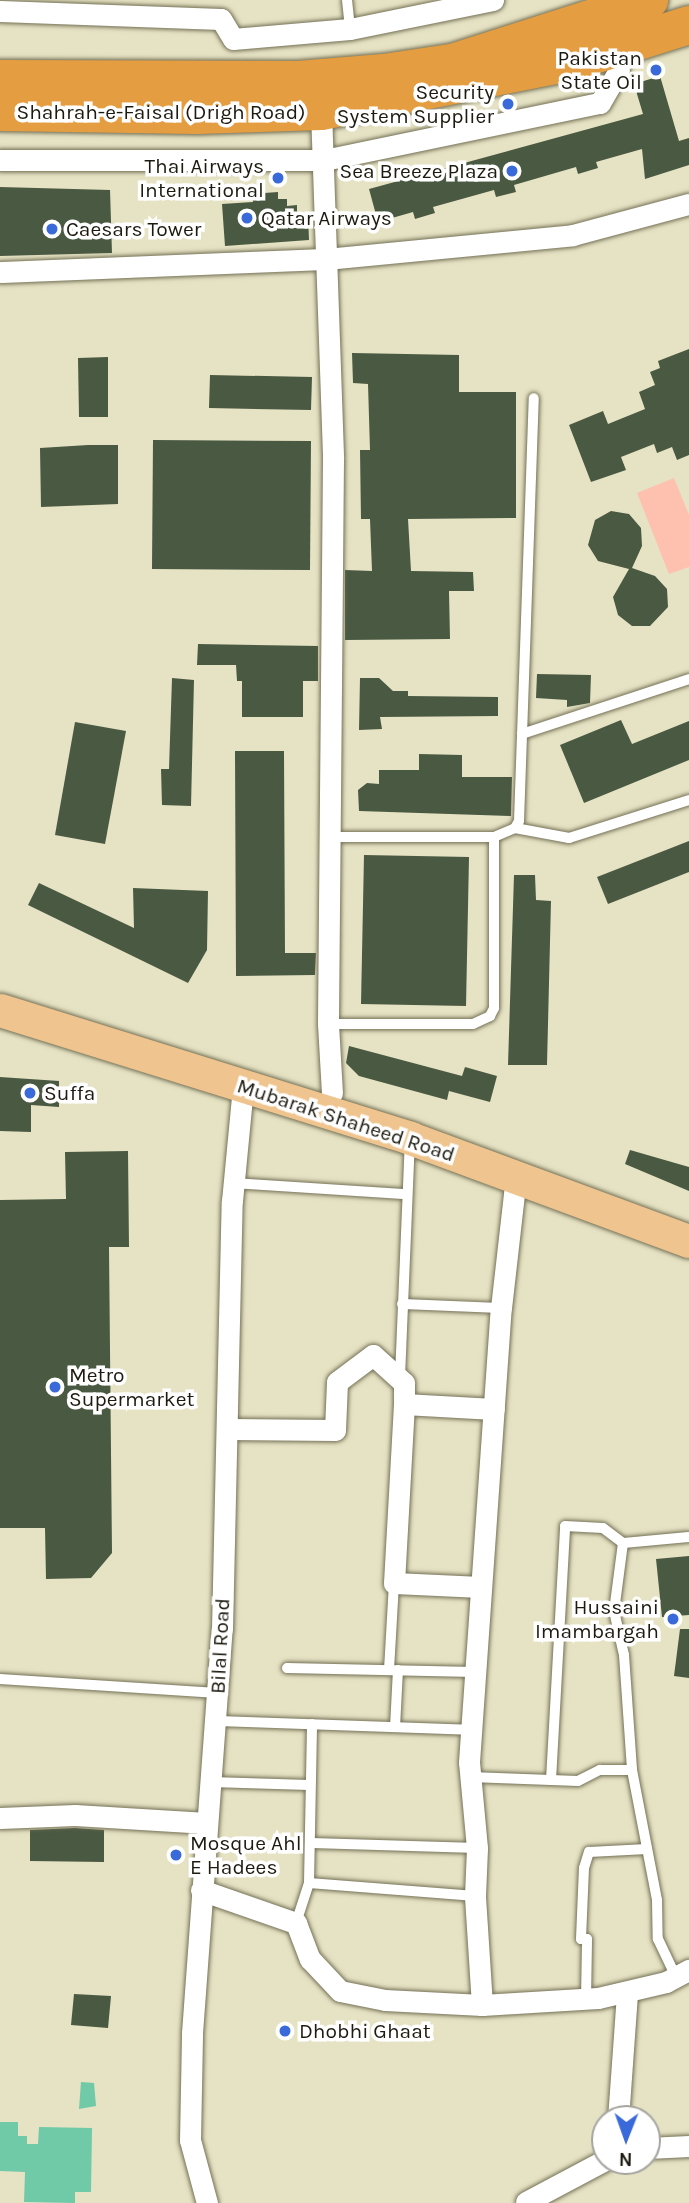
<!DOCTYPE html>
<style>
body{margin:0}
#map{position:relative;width:689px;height:2203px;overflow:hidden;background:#e6e2c4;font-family:Karla,sans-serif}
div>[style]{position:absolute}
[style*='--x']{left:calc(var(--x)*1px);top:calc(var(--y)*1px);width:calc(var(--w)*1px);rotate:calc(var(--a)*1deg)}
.green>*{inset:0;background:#fec1af}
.water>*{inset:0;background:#70c9a7}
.building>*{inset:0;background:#4a5942}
.roads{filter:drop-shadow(0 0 2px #747156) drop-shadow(0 0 2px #747156)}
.lane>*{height:10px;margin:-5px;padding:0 5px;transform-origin:5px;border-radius:5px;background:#fff}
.street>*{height:21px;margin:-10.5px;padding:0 10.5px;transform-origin:10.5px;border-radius:10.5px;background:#fff}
.primary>*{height:33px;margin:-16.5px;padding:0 16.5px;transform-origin:16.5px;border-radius:16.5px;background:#efc48e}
.highway>*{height:38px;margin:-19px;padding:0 19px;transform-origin:19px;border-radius:19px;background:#e59d42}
.dots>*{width:19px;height:19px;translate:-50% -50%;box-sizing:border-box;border:4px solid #fff;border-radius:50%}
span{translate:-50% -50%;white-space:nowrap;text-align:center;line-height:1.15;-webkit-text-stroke:7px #fff;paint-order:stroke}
.poi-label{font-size:21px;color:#1d1b10}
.right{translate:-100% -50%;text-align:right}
.left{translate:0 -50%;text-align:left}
.street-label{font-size:21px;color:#1d1b10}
.north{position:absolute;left:591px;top:2105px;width:70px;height:70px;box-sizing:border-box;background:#fff;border:2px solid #a5a49f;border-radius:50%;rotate:181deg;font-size:19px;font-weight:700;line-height:28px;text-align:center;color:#1d1b10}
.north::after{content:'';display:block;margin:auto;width:24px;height:32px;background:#3a69d9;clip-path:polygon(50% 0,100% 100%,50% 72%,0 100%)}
</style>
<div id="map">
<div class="green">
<div style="clip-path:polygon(674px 478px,689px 515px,689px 567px,669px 574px,637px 493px)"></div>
</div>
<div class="water">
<div style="clip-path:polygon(81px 2082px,94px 2083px,96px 2106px,79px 2109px)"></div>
<div style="clip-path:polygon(0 2122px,18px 2122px,18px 2136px,27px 2136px,27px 2144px,38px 2144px,39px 2127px,92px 2128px,91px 2192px,75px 2192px,75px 2203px,24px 2202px,25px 2172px,0 2171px)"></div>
</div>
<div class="building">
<div style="clip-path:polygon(660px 76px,679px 141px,689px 138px,689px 165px,645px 179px,642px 149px,596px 162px,598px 168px,578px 174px,576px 167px,514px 185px,516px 192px,496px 197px,494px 190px,433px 207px,435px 213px,415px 219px,413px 212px,378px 222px,369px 189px,643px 114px,634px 84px)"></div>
<div style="clip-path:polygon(0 187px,110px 190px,112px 253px,0 256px)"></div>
<div style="clip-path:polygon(278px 192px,278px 199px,287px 199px,287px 206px,297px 205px,297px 214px,308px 214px,309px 240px,225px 246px,222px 204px,253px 202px,252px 194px)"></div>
<div style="clip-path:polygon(689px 349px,689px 455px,677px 460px,672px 447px,657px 453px,654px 444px,621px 457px,626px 470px,591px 482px,569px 425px,603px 411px,608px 424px,645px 409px,639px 392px,655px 385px,650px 372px,660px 368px,658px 361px)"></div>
<div style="clip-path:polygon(352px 353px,459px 355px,459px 392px,516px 392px,516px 518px,408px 519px,411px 571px,473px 572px,474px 591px,449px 591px,450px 639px,345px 640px,345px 570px,372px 571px,370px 519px,361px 519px,360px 450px,370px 450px,368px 384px,353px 383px)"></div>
<div style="clip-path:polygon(108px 357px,108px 417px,79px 417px,78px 358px)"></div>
<div style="clip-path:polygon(210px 375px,312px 377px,311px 410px,209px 408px)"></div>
<div style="clip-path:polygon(153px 440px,311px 441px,310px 570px,152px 569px)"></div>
<div style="clip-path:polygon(88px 445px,118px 445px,118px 504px,41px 507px,40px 448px)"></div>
<div style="clip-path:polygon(611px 511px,629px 514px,641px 528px,642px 546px,632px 568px,655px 576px,667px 589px,668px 607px,650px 626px,632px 626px,618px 615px,613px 597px,629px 569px,598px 561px,588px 545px,595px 520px)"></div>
<div style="clip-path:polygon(198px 644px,318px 646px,318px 681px,303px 681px,303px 717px,242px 717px,242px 681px,237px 681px,236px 665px,197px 665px)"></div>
<div style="clip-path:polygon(537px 674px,591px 675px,590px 703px,567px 707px,567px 700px,536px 698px)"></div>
<div style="clip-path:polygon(172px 678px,194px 680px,191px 806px,162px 805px,161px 769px,169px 769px)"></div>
<div style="clip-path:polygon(360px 678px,379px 678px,393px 691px,408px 691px,408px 696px,498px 697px,498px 716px,380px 717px,382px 729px,359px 730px)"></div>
<div style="clip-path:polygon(621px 720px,632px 744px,689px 721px,689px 760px,584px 803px,560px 745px)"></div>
<div style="clip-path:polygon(75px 722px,126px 731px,105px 844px,55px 835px)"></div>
<div style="clip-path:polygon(235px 751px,284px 751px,285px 953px,316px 953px,315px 975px,236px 976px)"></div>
<div style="clip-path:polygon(419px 754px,462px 755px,462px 777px,512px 777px,511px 816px,359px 811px,358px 790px,367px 783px,379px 784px,379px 770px,419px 770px)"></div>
<div style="clip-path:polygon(689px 841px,689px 872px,608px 904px,597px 877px)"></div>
<div style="clip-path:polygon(364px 855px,469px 857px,466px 1006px,361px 1004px)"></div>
<div style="clip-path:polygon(514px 875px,535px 875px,536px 900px,551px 901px,547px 1065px,508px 1065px)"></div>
<div style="clip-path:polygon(39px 883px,134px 928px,133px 888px,208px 891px,207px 950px,188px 983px,28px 905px)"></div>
<div style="clip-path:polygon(349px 1046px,462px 1076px,465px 1067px,497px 1076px,490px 1102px,449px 1091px,447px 1100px,359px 1076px,346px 1063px)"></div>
<div style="clip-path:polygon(0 1077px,59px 1081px,59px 1107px,31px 1105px,31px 1132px,0 1131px)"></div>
<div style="clip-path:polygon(630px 1150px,689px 1167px,689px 1191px,625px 1164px)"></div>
<div style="clip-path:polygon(128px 1151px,129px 1247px,109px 1247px,112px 1553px,91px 1578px,46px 1579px,45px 1528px,0 1528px,0 1200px,66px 1199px,65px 1152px)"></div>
<div style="clip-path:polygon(689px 1556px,689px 1615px,662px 1617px,656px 1559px)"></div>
<div style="clip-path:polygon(680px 1629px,689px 1629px,689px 1678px,674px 1676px)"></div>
<div style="clip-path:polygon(75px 1828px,104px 1830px,104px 1862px,30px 1861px,30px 1830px)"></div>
<div style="clip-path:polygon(74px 1994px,111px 1996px,108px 2028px,71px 2025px)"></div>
</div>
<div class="roads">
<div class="lane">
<div style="--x:347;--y:0;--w:29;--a:84"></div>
<div style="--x:522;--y:734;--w:176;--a:-18.2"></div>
<div style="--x:515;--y:828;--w:55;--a:10.5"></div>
<div style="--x:569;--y:838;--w:126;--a:-17.6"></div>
<div style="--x:331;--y:837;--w:163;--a:0"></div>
<div style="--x:494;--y:837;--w:23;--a:-23"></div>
<div style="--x:515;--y:828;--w:8;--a:-60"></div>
<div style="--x:519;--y:821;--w:423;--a:-88"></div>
<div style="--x:328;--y:1024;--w:145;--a:0"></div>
<div style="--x:473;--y:1024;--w:19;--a:-25"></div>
<div style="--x:490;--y:1016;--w:9;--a:-63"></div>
<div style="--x:494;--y:1008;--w:171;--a:-90"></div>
<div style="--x:234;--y:1183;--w:172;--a:3.7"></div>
<div style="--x:402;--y:1304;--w:99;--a:2.3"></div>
<div style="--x:400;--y:1377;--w:236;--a:-87.6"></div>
<div style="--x:623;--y:1543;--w:69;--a:97.5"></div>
<div style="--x:614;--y:1611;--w:45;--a:77.2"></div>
<div style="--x:624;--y:1655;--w:115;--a:86"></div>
<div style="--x:632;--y:1770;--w:132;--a:79.1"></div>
<div style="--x:657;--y:1900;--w:39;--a:89"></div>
<div style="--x:658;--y:1939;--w:42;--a:64.7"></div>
<div style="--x:287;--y:1668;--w:188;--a:1.2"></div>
<div style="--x:389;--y:1670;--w:87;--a:-86.7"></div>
<div style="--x:0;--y:1679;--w:218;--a:3.7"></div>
<div style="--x:216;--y:1721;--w:255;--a:2"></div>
<div style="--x:395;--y:1727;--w:57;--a:-87"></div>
<div style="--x:470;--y:1777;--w:108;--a:2.1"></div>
<div style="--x:578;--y:1781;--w:25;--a:-27"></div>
<div style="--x:600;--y:1770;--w:32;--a:0"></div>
<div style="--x:551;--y:1780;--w:254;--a:-86.8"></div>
<div style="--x:565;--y:1526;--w:38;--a:3"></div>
<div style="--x:603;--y:1528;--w:25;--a:37"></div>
<div style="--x:623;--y:1543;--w:66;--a:-5.2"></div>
<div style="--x:211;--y:1782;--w:98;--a:1.8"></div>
<div style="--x:312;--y:1843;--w:165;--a:1.7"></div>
<div style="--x:309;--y:1883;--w:167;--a:4.5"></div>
<div style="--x:296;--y:1923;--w:42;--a:-72"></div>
<div style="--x:309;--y:1883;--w:159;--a:-88.9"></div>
<div style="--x:586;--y:1999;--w:60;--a:-89"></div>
<div style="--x:587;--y:1939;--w:6;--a:180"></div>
<div style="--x:581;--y:1939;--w:71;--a:-87.6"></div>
<div style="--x:584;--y:1868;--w:17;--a:-73"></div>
<div style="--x:589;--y:1852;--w:58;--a:-3"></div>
</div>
<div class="street">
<div style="--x:0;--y:11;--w:221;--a:2.1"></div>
<div style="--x:221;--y:19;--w:23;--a:59"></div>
<div style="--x:233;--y:39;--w:117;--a:-4.9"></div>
<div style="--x:350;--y:29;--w:146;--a:-11.5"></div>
<div style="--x:321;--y:111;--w:348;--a:88"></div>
<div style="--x:333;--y:459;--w:565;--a:90.51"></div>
<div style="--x:328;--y:1024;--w:69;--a:86.7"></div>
<div style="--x:0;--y:160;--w:324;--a:0"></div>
<div style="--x:324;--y:160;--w:282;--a:-11.7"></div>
<div style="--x:600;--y:103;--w:38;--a:-60"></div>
<div style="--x:0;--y:272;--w:326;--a:-2.3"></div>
<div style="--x:326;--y:259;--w:248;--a:-5.5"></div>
<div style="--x:573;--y:235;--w:120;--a:-15"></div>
<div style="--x:404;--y:1404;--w:179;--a:93.2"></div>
<div style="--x:394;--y:1583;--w:87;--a:2.6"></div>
<div style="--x:228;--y:1429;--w:107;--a:0.5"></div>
<div style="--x:335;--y:1430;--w:48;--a:-87.6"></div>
<div style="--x:337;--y:1382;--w:45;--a:-36.9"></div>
<div style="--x:373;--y:1355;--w:42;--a:42.1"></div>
<div style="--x:404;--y:1383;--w:21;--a:90"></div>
<div style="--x:404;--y:1404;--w:90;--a:3.2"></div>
<div style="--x:0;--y:1818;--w:75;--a:-2.3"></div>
<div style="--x:75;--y:1815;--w:132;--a:3.5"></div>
<div style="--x:201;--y:1890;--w:101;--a:19.2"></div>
<div style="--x:296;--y:1923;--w:39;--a:69"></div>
<div style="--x:310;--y:1959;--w:44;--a:46.8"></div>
<div style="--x:340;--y:1991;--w:46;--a:11.3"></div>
<div style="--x:385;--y:2000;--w:97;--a:3"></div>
<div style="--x:482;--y:2005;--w:116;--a:-3.5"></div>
<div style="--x:598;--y:1998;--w:70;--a:-13.2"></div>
<div style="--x:666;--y:1982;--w:26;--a:-28"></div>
<div style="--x:482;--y:2005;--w:109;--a:-93.7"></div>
<div style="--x:475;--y:1896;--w:48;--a:-87.6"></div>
<div style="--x:477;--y:1848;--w:86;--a:-95.3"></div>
<div style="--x:469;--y:1762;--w:455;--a:-86"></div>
<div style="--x:501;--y:1308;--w:132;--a:-83.5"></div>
<div style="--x:618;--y:2119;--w:125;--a:-85.9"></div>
<div style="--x:647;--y:2148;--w:42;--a:-2.7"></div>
<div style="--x:526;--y:2202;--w:89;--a:-28"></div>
<div style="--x:207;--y:2203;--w:65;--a:-105.1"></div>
<div style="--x:190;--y:2140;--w:107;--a:-88.9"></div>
<div style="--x:192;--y:2033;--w:405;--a:-85.8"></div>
<div style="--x:222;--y:1629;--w:428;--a:-88.7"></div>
<div style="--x:232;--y:1201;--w:116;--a:-84.5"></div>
</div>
<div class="primary">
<div style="--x:0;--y:1010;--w:430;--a:17.3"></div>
<div style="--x:410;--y:1138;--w:297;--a:20.3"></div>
</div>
<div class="highway">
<div style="--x:0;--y:79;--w:298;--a:0.2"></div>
<div style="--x:298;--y:80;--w:86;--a:-4.7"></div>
<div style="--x:384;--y:73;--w:69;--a:-8.4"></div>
<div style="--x:452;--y:63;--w:207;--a:-17.7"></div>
<div style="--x:0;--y:112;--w:198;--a:0.9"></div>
<div style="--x:198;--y:115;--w:123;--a:-1.9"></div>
<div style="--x:321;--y:111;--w:259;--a:-11.1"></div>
<div style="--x:575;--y:61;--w:120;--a:-17.5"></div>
</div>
</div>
<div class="dots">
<div style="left:656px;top:70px;background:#3a69d9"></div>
<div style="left:508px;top:104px;background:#3a69d9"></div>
<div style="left:512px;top:171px;background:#3a69d9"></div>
<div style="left:278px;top:178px;background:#3a69d9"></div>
<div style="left:247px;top:218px;background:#3a69d9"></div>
<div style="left:52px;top:229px;background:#3a69d9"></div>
<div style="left:30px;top:1093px;background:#3a69d9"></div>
<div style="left:55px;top:1387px;background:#3a69d9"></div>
<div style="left:673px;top:1619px;background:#3a69d9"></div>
<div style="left:176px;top:1855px;background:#3a69d9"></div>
<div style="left:285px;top:2031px;background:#3a69d9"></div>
</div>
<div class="poi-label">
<span class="right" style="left:642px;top:70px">Pakistan<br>State Oil</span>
<span class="right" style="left:494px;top:104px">Security<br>System Supplier</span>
<span class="right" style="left:264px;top:178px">Thai Airways<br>International</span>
<span class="right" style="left:498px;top:171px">Sea Breeze Plaza</span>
<span class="left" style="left:261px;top:218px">Qatar Airways</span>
<span class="left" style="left:66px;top:229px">Caesars Tower</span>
<span class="left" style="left:44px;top:1093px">Suffa</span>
<span class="left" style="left:69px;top:1387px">Metro<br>Supermarket</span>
<span class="right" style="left:659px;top:1619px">Hussaini<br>Imambargah</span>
<span class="left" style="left:190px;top:1855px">Mosque Ahl<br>E Hadees</span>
<span class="left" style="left:299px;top:2031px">Dhobhi Ghaat</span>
</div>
<div class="street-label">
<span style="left:161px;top:112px">Shahrah-e-Faisal (Drigh Road)</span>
<span style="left:346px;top:1120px;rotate:18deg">Mubarak Shaheed Road</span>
<span style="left:220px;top:1646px;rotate:-87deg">Bilal Road</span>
</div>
<div class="north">N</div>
</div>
